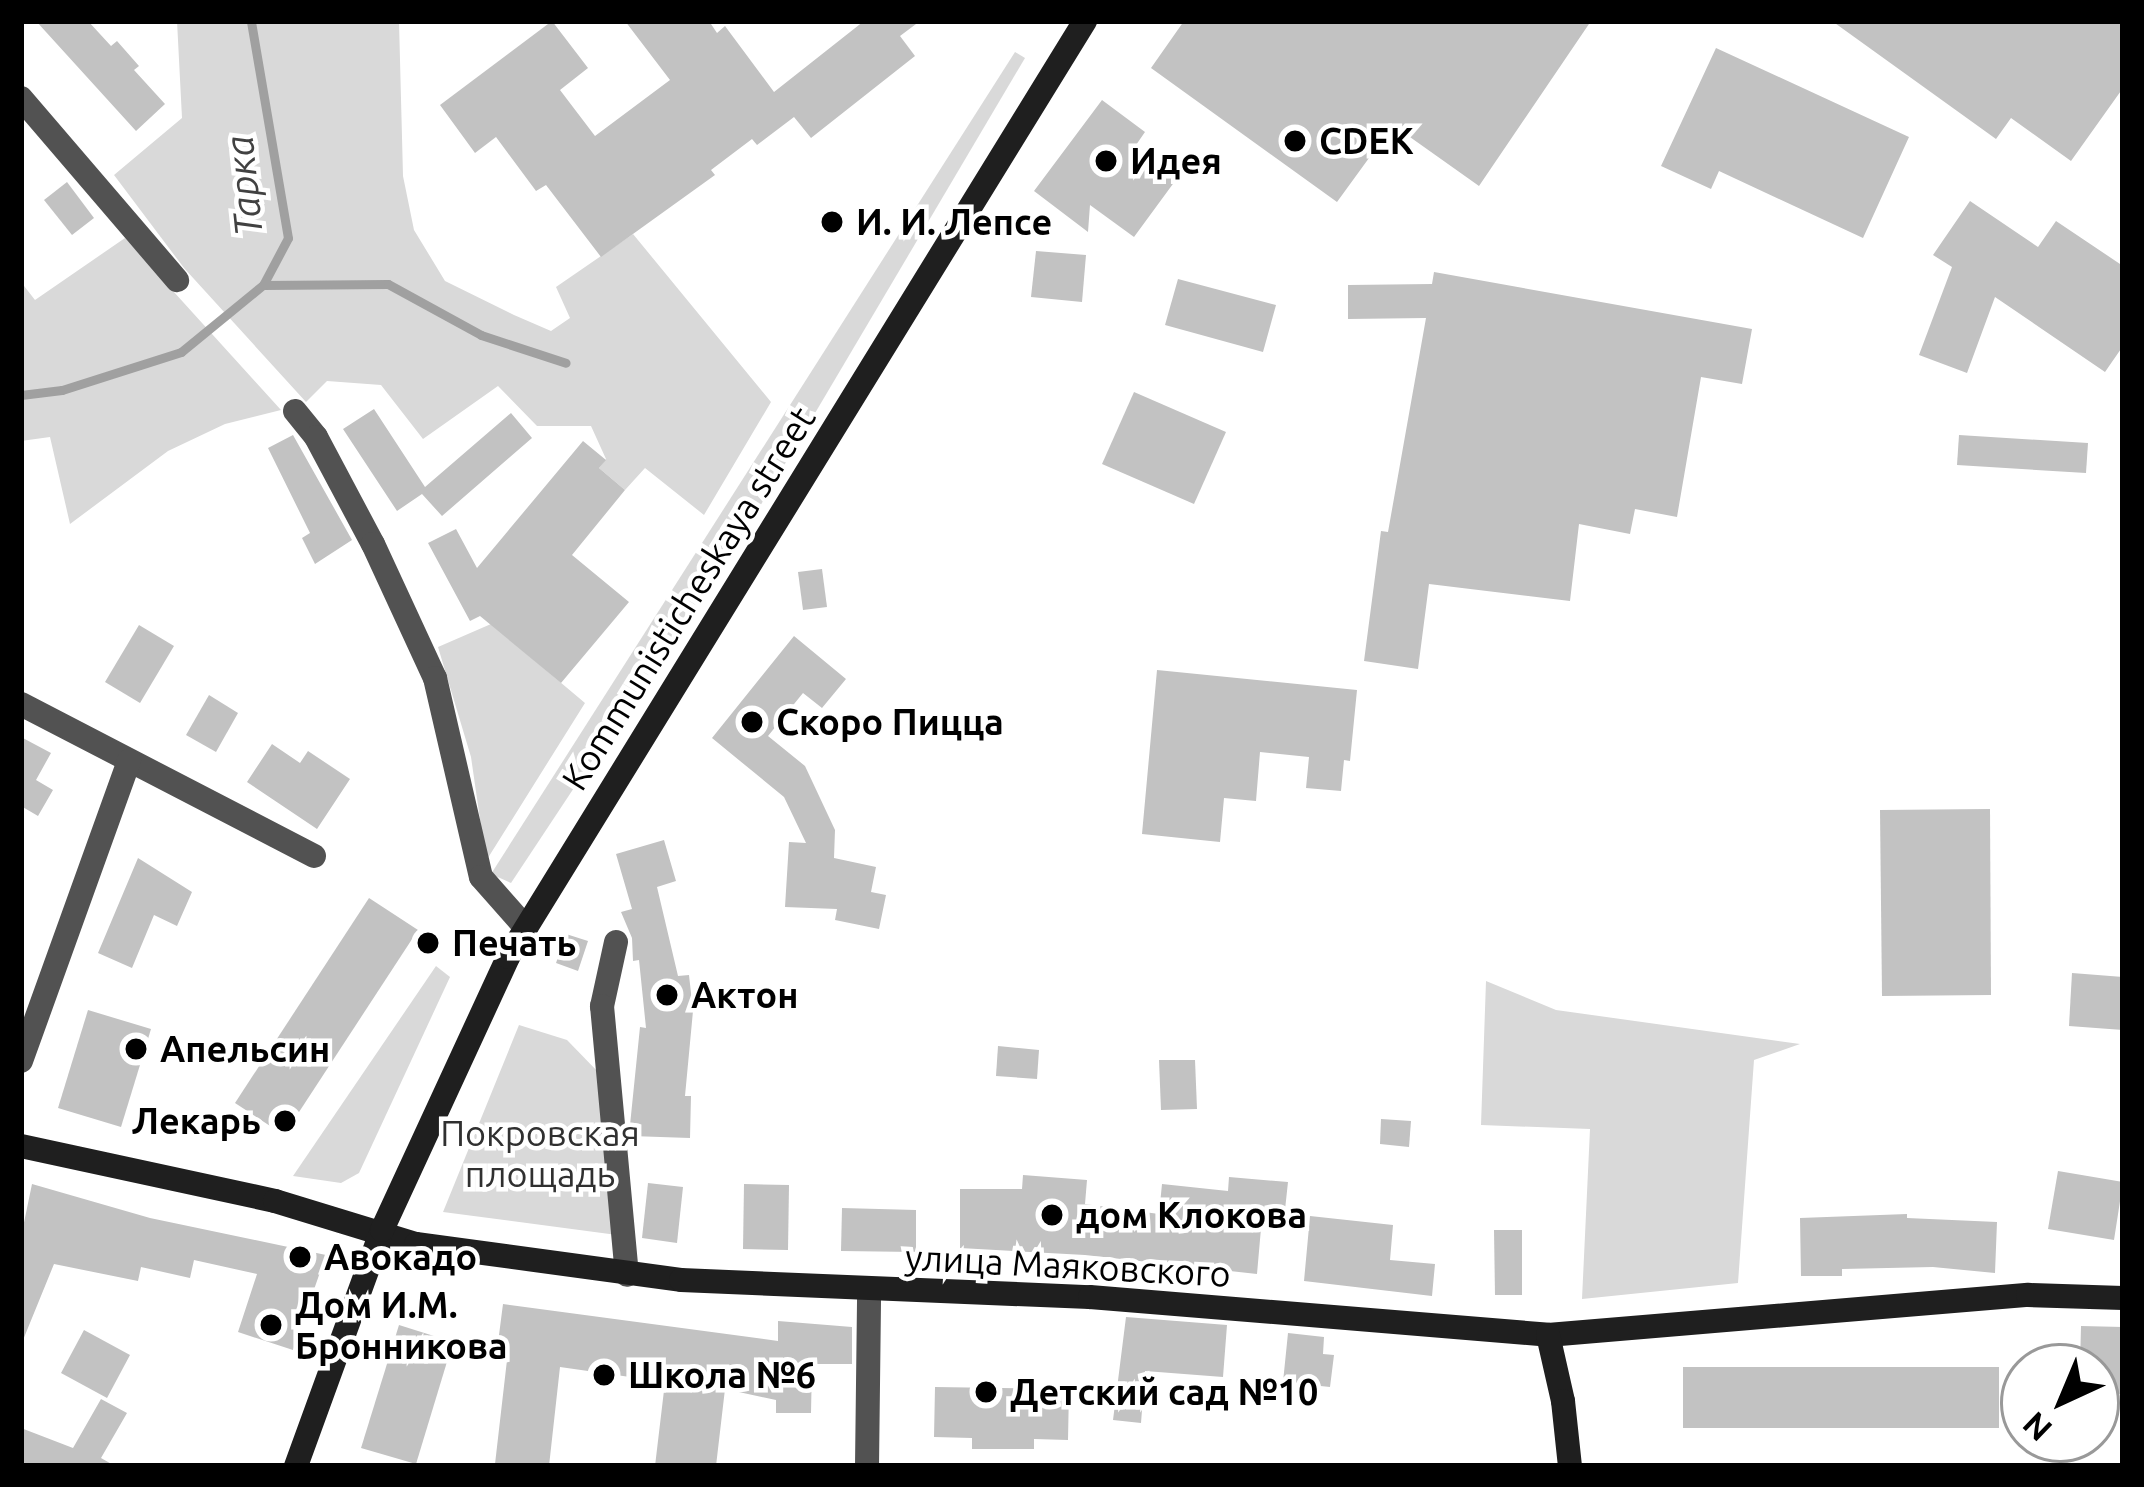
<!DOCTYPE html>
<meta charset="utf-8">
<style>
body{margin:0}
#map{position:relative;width:2144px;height:1487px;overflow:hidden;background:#fff;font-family:Ubuntu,sans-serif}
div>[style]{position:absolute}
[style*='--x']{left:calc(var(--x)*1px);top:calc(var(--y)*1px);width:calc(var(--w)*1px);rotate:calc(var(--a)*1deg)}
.green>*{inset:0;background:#d9d9d9}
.stream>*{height:9px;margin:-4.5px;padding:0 4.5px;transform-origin:4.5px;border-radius:4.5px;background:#a0a0a0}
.building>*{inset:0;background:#c2c2c2}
.street>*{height:24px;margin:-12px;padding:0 12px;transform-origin:12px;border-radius:12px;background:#525252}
.secondary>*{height:24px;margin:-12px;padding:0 12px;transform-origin:12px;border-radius:12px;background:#1f1f1f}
.dots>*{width:33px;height:33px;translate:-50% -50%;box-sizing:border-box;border:6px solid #fff;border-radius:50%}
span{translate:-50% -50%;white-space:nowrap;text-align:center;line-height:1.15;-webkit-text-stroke:9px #fff;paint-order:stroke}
.poi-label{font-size:36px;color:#000;font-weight:700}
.left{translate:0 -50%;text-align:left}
.right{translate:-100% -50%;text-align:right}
.street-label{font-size:36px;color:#000}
.park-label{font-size:36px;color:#303030}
.water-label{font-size:39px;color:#414141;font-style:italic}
.frame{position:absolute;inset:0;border:24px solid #000;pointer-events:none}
.north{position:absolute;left:2000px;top:1343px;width:120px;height:120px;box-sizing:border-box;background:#fff;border:3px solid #999;border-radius:50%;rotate:224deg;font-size:33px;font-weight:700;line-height:48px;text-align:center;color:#000}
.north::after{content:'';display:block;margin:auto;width:42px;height:54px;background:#000;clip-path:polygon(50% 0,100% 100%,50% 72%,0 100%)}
</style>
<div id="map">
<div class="green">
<div style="clip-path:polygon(177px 21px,399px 21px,403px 176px,414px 230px,445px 281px,514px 315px,551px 331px,570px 318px,556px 287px,633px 234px,771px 402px,704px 515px,645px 468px,625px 490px,599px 468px,606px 459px,591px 426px,537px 426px,498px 386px,423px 439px,381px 385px,327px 381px,306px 402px,184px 268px,114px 175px,182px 118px)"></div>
<div style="clip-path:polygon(1015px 52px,1025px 58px,756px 513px,511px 883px,491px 874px)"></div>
<div style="clip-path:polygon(125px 238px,281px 410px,225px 424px,168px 451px,70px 524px,50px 437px,21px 441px,21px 282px,35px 300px)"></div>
<div style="clip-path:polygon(491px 624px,585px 703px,486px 861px,471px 757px,438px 647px)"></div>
<div style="clip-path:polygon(436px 966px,450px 977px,359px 1173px,341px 1183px,293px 1176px)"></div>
<div style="clip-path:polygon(1486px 981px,1556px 1010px,1800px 1044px,1754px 1060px,1738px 1283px,1582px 1299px,1590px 1129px,1481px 1125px)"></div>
<div style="clip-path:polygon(519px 1025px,567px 1040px,601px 1075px,617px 1235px,443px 1212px)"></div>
</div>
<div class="stream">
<div style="--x:263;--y:285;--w:125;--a:-0.5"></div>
<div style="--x:388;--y:284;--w:106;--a:28.7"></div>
<div style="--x:481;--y:335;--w:89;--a:18.2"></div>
<div style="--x:21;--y:395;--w:41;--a:-7"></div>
<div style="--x:62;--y:390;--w:125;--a:-17.7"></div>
<div style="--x:181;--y:352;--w:106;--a:-39.3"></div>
<div style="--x:263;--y:285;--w:53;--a:-62"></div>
<div style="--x:288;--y:238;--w:220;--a:-99.7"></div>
</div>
<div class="building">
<div style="clip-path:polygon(36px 21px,88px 21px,111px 46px,117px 41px,139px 66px,134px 70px,165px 104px,136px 131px)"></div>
<div style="clip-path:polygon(552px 21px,588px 68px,560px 90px,595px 136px,670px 80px,625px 21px,709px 21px,717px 33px,725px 26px,774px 92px,864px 21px,920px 21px,900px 36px,915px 56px,811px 138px,794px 117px,757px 145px,752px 139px,711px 170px,715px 175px,601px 257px,546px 185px,536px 191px,496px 137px,475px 153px,440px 105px)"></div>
<div style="clip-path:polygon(1184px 21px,1591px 21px,1479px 186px,1393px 125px,1337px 202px,1151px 68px)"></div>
<div style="clip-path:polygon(1832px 21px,2123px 21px,2123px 88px,2071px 161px,2011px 118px,1996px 139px)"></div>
<div style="clip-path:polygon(1716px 48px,1909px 137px,1863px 238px,1719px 171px,1711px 189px,1661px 166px)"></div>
<div style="clip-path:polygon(1102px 100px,1145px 132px,1136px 145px,1178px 177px,1134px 237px,1090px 205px,1088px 232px,1034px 191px)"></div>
<div style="clip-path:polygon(67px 182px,94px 218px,72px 235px,44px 200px)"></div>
<div style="clip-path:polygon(1970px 201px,2038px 247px,2056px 221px,2123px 266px,2123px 346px,2105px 372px,1995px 297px,1967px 373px,1919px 355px,1952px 267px,1933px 255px)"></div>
<div style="clip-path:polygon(1036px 251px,1086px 255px,1082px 302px,1031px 297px)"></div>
<div style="clip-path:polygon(1434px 272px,1752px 329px,1742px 384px,1701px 377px,1677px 517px,1635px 509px,1630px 534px,1579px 524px,1570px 601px,1429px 584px,1418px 669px,1364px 661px,1381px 531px,1388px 532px,1426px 318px,1348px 319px,1348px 285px,1432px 284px)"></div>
<div style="clip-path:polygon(1178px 279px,1276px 305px,1263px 352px,1165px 325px)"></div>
<div style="clip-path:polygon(1134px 392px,1226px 432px,1194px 504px,1102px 464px)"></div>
<div style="clip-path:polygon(374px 409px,425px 487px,511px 413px,532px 438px,442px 516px,422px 494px,397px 511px,343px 429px)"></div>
<div style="clip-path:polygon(293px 435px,352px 540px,315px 564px,302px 538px,310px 533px,268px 448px)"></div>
<div style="clip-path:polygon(1959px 435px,2088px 443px,2086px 473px,1957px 465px)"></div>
<div style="clip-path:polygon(583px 441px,606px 460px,599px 468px,625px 490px,572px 555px,629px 602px,561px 683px,480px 616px,470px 621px,428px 543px,456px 529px,477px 568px)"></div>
<div style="clip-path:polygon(822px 569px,827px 607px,803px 610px,798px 572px)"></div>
<div style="clip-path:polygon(139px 625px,174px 646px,140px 703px,105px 682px)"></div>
<div style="clip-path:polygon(794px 636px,846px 679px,822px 708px,803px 693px,768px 736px,805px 766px,835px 830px,834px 858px,876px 867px,871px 892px,886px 895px,879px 929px,835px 920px,837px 909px,785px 907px,789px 842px,806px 843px,784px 797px,712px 738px)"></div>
<div style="clip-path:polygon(1157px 670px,1357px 690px,1350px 761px,1344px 760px,1341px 791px,1306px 788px,1309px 757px,1260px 752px,1256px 801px,1224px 798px,1220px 842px,1142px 834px)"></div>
<div style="clip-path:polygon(209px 695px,238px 713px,216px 752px,186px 735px)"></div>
<div style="clip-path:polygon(21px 737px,51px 753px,36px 780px,53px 790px,38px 816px,21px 806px)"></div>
<div style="clip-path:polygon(272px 744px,300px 763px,308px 751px,350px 779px,317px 829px,247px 782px)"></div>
<div style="clip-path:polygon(1990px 809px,1991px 995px,1882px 996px,1880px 810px)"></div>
<div style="clip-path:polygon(664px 840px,676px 881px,657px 887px,678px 976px,689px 975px,693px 1011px,685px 1096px,691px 1096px,690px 1138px,631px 1136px,630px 1125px,640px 1027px,646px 1028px,639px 960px,633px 961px,632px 938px,621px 912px,632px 909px,616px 854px)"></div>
<div style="clip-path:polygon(138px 858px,192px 892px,177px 926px,154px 915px,132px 968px,98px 953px)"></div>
<div style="clip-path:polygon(369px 898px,418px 930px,284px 1135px,235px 1103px)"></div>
<div style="clip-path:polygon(566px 934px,588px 941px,578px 971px,556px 963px)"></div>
<div style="clip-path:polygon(2072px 973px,2123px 977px,2123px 1030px,2069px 1026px)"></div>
<div style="clip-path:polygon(88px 1010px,151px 1029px,121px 1127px,58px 1108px)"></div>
<div style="clip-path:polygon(998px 1046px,1039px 1050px,1037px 1079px,996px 1076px)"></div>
<div style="clip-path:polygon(1159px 1060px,1195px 1060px,1197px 1109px,1161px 1110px)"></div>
<div style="clip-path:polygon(1381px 1119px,1411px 1121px,1409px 1147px,1380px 1144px)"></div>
<div style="clip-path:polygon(2058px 1171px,2123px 1182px,2114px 1240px,2048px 1229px)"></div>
<div style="clip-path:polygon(1023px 1175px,1087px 1180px,1085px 1204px,1159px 1214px,1162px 1184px,1228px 1191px,1229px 1177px,1288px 1182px,1284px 1219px,1262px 1217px,1257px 1274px,1085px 1255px,960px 1248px,960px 1189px,1022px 1189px)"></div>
<div style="clip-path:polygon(648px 1183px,683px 1187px,677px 1243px,642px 1238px)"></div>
<div style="clip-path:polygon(32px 1184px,150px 1218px,326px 1255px,293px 1350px,238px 1332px,257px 1274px,194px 1260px,190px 1278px,141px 1267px,138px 1281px,54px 1264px,21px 1345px,21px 1237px)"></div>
<div style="clip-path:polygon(744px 1184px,789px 1185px,788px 1250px,743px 1249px)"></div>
<div style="clip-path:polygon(842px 1208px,916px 1210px,916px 1252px,841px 1251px)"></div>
<div style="clip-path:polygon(1907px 1214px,1907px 1218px,1997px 1222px,1995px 1273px,1933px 1267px,1842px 1269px,1842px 1276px,1801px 1276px,1800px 1218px)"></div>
<div style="clip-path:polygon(1310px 1216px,1393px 1225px,1390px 1260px,1435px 1264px,1432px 1296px,1304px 1281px)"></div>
<div style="clip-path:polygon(1494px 1230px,1522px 1230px,1522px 1295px,1495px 1295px)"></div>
<div style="clip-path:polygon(503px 1304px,778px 1341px,778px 1321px,852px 1327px,852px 1364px,812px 1364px,811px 1413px,776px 1413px,776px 1400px,725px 1389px,716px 1466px,655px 1466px,665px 1382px,560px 1367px,549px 1466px,495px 1464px,507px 1360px,496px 1358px)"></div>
<div style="clip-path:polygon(1126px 1317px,1227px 1325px,1223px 1377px,1145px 1371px,1141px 1423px,1113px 1420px)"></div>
<div style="clip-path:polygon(399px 1325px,453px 1342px,416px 1464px,361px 1448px)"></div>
<div style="clip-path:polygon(2081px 1326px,2123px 1327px,2123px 1394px,2096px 1393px,2096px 1367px,2080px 1367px)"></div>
<div style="clip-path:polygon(84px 1330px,130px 1355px,107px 1398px,61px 1373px)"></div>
<div style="clip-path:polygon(1288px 1333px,1324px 1337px,1323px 1354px,1334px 1355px,1330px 1387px,1283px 1382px)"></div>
<div style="clip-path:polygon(1683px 1367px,1999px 1367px,1999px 1428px,1683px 1428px)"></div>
<div style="clip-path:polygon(935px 1387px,1069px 1389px,1068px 1440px,1034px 1439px,1034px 1449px,972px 1449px,972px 1438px,934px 1437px)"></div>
<div style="clip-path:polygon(101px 1399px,127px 1413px,101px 1458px,115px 1466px,21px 1466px,21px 1428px,73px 1448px)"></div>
</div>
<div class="street">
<div style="--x:21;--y:98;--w:240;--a:49.4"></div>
<div style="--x:295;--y:411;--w:33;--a:51"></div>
<div style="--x:316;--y:437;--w:121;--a:62"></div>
<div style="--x:373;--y:544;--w:148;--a:65.2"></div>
<div style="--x:435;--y:678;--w:204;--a:77"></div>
<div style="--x:481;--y:877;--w:68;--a:48.6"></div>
<div style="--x:21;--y:704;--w:330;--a:27.4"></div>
<div style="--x:616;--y:942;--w:66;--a:102.3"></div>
<div style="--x:602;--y:1006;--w:270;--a:84.7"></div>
<div style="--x:21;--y:1061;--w:319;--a:-70.2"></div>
<div style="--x:867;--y:1466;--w:175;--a:-89.3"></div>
</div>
<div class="secondary">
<div style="--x:21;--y:1146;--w:260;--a:12.2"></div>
<div style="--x:275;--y:1201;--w:147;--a:17"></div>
<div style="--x:416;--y:1244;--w:267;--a:7.7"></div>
<div style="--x:681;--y:1280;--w:409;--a:2.4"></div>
<div style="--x:1090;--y:1297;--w:460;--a:4.7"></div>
<div style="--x:1548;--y:1335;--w:482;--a:-4.8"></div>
<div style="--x:2028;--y:1295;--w:95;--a:1.8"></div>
<div style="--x:1548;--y:1335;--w:68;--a:77.2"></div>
<div style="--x:1563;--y:1401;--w:65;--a:83.9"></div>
<div style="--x:296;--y:1466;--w:251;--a:-70"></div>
<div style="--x:382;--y:1230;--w:301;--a:-65.2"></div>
<div style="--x:508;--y:957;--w:1100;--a:-58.35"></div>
</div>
<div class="dots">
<div style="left:1295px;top:141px;background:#000"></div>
<div style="left:1106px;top:161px;background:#000"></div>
<div style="left:832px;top:222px;background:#000"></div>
<div style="left:752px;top:722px;background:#000"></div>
<div style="left:428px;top:943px;background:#000"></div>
<div style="left:667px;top:995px;background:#000"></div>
<div style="left:136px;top:1049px;background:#000"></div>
<div style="left:285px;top:1121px;background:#000"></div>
<div style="left:1052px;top:1215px;background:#000"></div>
<div style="left:300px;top:1257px;background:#000"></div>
<div style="left:271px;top:1325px;background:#000"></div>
<div style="left:604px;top:1375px;background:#000"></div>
<div style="left:986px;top:1392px;background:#000"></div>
</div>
<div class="poi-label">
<span class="left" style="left:1319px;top:141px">CDEK</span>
<span class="left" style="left:1130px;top:161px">Идея</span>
<span class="left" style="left:856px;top:222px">И. И. Лепсе</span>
<span class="left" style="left:776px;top:722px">Скоро Пицца</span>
<span class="left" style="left:452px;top:943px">Печать</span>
<span class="left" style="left:691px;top:995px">Актон</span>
<span class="left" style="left:160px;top:1049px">Апельсин</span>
<span class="right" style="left:261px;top:1121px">Лекарь</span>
<span class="left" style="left:1076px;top:1215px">дом Клокова</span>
<span class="left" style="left:324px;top:1257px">Авокадо</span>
<span class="left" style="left:295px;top:1325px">Дом И.М.<br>Бронникова</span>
<span class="left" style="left:628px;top:1375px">Школа №6</span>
<span class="left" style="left:1010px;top:1392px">Детский сад №10</span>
</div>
<div class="street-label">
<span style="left:688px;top:598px;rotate:-58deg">Kommunisticheskaya street</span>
<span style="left:1068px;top:1265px;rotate:3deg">улица Маяковского</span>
</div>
<div class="park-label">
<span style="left:540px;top:1153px">Покровская<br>площадь</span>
</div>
<div class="water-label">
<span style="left:244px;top:186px;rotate:-96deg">Тарка</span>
</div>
<div class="frame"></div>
<div class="north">N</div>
</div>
